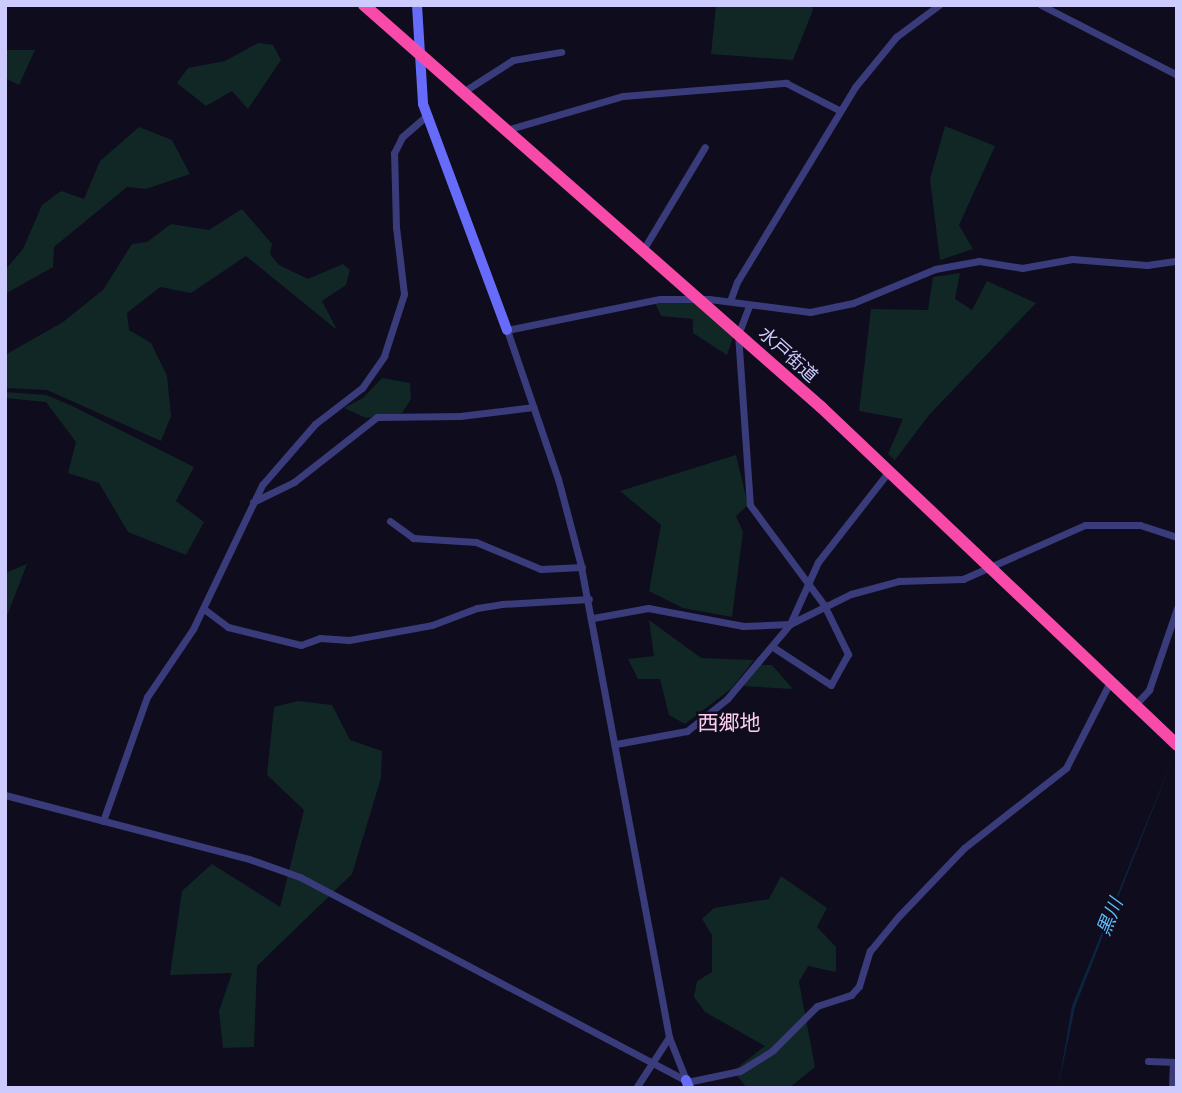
<!DOCTYPE html>
<meta charset="utf-8">
<style>
body{margin:0}
#map{position:relative;width:1182px;height:1093px;overflow:hidden;background:#0e0c1d;font-family:Helvetica,"Noto Sans JP",sans-serif}
div>[style]{position:absolute}
[style*='--x']{left:calc(var(--x)*1px);top:calc(var(--y)*1px);width:calc(var(--w)*1px);rotate:calc(var(--a)*1deg)}
.green>*{inset:0;background:#102725}
.water>*{inset:0;background:#0d2440}
.street>*{height:7px;margin:-3.5px;padding:0 3.5px;transform-origin:3.5px;border-radius:3.5px;background:#393b7a}
.secondary>*{height:10px;margin:-5px;padding:0 5px;transform-origin:5px;border-radius:5px;background:#666cf9}
.highway>*{height:12px;margin:-6px;padding:0 6px;transform-origin:6px;border-radius:6px;background:#f84ba9}
span{translate:-50% -50%;white-space:nowrap;text-align:center;line-height:1.15;-webkit-text-stroke:5px #0e0c1d;paint-order:stroke}
.street-label{font-size:18px;color:#cdcbfd}
.water-label{font-size:19px;color:#5dbbf9;font-style:italic}
.quarter-label{font-size:21px;color:#fdcdef}
.frame{position:absolute;inset:0;border:7px solid #cdcbfd;pointer-events:none}
</style>
<div id="map">
<div class="green">
<div style="clip-path:polygon(716px 5px,812px 5px,813px 10px,793px 60px,711px 54px)"></div>
<div style="clip-path:polygon(258px 43px,273px 45px,281px 60px,248px 109px,232px 91px,206px 106px,177px 83px,188px 68px,225px 61px)"></div>
<div style="clip-path:polygon(5px 50px,35px 50px,19px 85px,5px 78px)"></div>
<div style="clip-path:polygon(945px 126px,995px 146px,959px 225px,973px 249px,940px 260px,930px 179px)"></div>
<div style="clip-path:polygon(139px 127px,172px 140px,190px 174px,146px 189px,127px 187px,54px 247px,53px 267px,5px 294px,5px 270px,23px 249px,42px 205px,61px 191px,84px 199px,100px 161px)"></div>
<div style="clip-path:polygon(242px 209px,272px 244px,270px 254px,279px 265px,308px 279px,343px 264px,350px 270px,346px 285px,322px 301px,337px 330px,246px 256px,191px 293px,160px 287px,127px 313px,129px 330px,151px 343px,167px 376px,171px 416px,161px 441px,47px 390px,5px 388px,5px 355px,63px 322px,103px 290px,132px 244px,147px 242px,171px 224px,209px 230px)"></div>
<div style="clip-path:polygon(960px 273px,955px 299px,972px 310px,987px 281px,1036px 303px,929px 415px,895px 460px,888px 454px,903px 419px,859px 411px,871px 309px,928px 310px,933px 277px)"></div>
<div style="clip-path:polygon(693px 302px,734px 335px,727px 355px,693px 333px,693px 319px,661px 316px,655px 303px)"></div>
<div style="clip-path:polygon(382px 378px,410px 383px,411px 399px,402px 413px,366px 418px,344px 408px,363px 398px)"></div>
<div style="clip-path:polygon(5px 392px,46px 395px,70px 405px,194px 467px,176px 501px,204px 522px,186px 555px,128px 532px,99px 483px,68px 473px,76px 442px,46px 402px,5px 398px)"></div>
<div style="clip-path:polygon(736px 455px,748px 505px,736px 516px,743px 532px,732px 617px,683px 608px,649px 591px,661px 525px,620px 491px)"></div>
<div style="clip-path:polygon(27px 564px,10px 608px,5px 621px,5px 573px)"></div>
<div style="clip-path:polygon(649px 620px,701px 658px,754px 660px,731px 689px,685px 724px,669px 715px,660px 679px,638px 679px,628px 659px,654px 656px)"></div>
<div style="clip-path:polygon(760px 665px,772px 665px,793px 689px,743px 686px)"></div>
<div style="clip-path:polygon(298px 701px,332px 705px,350px 740px,382px 751px,381px 778px,352px 874px,257px 966px,254px 1047px,223px 1048px,219px 1011px,232px 973px,170px 975px,182px 891px,212px 864px,280px 907px,304px 810px,267px 775px,274px 707px)"></div>
<div style="clip-path:polygon(781px 876px,827px 908px,817px 927px,836px 947px,836px 972px,808px 966px,799px 982px,815px 1067px,789px 1088px,747px 1088px,733px 1071px,765px 1046px,705px 1012px,694px 997px,697px 981px,712px 972px,712px 935px,702px 919px,714px 908px,769px 899px)"></div>
</div>
<div class="water">
<div style="clip-path:polygon(1177px 748px,1075px 1007px,1058px 1088px,1072px 1006px)"></div>
</div>
<div class="street">
<div style="--x:1041;--y:5;--w:153;--a:27.2"></div>
<div style="--x:463;--y:92;--w:59;--a:-32.6"></div>
<div style="--x:513;--y:60;--w:49;--a:-9.5"></div>
<div style="--x:506;--y:130;--w:122;--a:-16.2"></div>
<div style="--x:623;--y:96;--w:164;--a:-4.6"></div>
<div style="--x:786;--y:83;--w:59;--a:27"></div>
<div style="--x:643;--y:250;--w:120;--a:-59"></div>
<div style="--x:730;--y:301;--w:20;--a:-70"></div>
<div style="--x:737;--y:282;--w:228;--a:-58.8"></div>
<div style="--x:855;--y:87;--w:65;--a:-50.6"></div>
<div style="--x:896;--y:37;--w:54;--a:-36.7"></div>
<div style="--x:749;--y:306;--w:30;--a:111"></div>
<div style="--x:738;--y:334;--w:171;--a:86"></div>
<div style="--x:750;--y:505;--w:124;--a:53.5"></div>
<div style="--x:824;--y:605;--w:55;--a:63.9"></div>
<div style="--x:848;--y:654;--w:35;--a:119"></div>
<div style="--x:831;--y:685;--w:69;--a:-146.8"></div>
<div style="--x:253;--y:502;--w:46;--a:-26"></div>
<div style="--x:294;--y:482;--w:105;--a:-38.1"></div>
<div style="--x:377;--y:417;--w:83;--a:-0.7"></div>
<div style="--x:460;--y:416;--w:74;--a:-7"></div>
<div style="--x:390;--y:521;--w:29;--a:36"></div>
<div style="--x:413;--y:538;--w:63;--a:3.6"></div>
<div style="--x:476;--y:542;--w:70;--a:22.6"></div>
<div style="--x:541;--y:569;--w:41;--a:-2.8"></div>
<div style="--x:204;--y:609;--w:30;--a:37"></div>
<div style="--x:228;--y:627;--w:75;--a:13.9"></div>
<div style="--x:301;--y:645;--w:20;--a:-20"></div>
<div style="--x:320;--y:638;--w:29;--a:4"></div>
<div style="--x:349;--y:640;--w:84;--a:-10.2"></div>
<div style="--x:432;--y:625;--w:48;--a:-20.7"></div>
<div style="--x:477;--y:608;--w:25;--a:-9"></div>
<div style="--x:502;--y:604;--w:87;--a:-3.3"></div>
<div style="--x:593;--y:618;--w:56;--a:-10.3"></div>
<div style="--x:648;--y:608;--w:97;--a:10.7"></div>
<div style="--x:743;--y:626;--w:47;--a:-2.4"></div>
<div style="--x:790;--y:624;--w:68;--a:-65.7"></div>
<div style="--x:818;--y:562;--w:115;--a:-52"></div>
<div style="--x:1135;--y:705;--w:21;--a:-47"></div>
<div style="--x:1149;--y:690;--w:87;--a:-71.1"></div>
<div style="--x:616;--y:744;--w:72;--a:-10.4"></div>
<div style="--x:687;--y:731;--w:51;--a:-38.7"></div>
<div style="--x:727;--y:699;--w:98;--a:-50"></div>
<div style="--x:790;--y:624;--w:68;--a:-26.2"></div>
<div style="--x:851;--y:594;--w:50;--a:-15.2"></div>
<div style="--x:899;--y:581;--w:64;--a:-1.8"></div>
<div style="--x:963;--y:579;--w:133;--a:-23.9"></div>
<div style="--x:1085;--y:525;--w:55;--a:0"></div>
<div style="--x:1140;--y:525;--w:39;--a:18"></div>
<div style="--x:5;--y:795;--w:252;--a:14.7"></div>
<div style="--x:249;--y:859;--w:54;--a:19.4"></div>
<div style="--x:300;--y:877;--w:435;--a:27.8"></div>
<div style="--x:103;--y:821;--w:132;--a:-70.5"></div>
<div style="--x:147;--y:697;--w:82;--a:-55.9"></div>
<div style="--x:193;--y:629;--w:160;--a:-64.4"></div>
<div style="--x:262;--y:485;--w:81;--a:-49"></div>
<div style="--x:315;--y:424;--w:59;--a:-37.5"></div>
<div style="--x:362;--y:388;--w:39;--a:-55"></div>
<div style="--x:384;--y:356;--w:65;--a:-72.1"></div>
<div style="--x:404;--y:294;--w:67;--a:-96.8"></div>
<div style="--x:396;--y:227;--w:74;--a:-91.5"></div>
<div style="--x:394;--y:153;--w:18;--a:-63"></div>
<div style="--x:402;--y:137;--w:32;--a:-41"></div>
<div style="--x:1148;--y:1061;--w:29;--a:2"></div>
<div style="--x:686;--y:1080;--w:46;--a:-111.6"></div>
<div style="--x:669;--y:1037;--w:483;--a:-100.6"></div>
<div style="--x:580;--y:562;--w:86;--a:-104.8"></div>
<div style="--x:558;--y:479;--w:157;--a:-108.9"></div>
<div style="--x:507;--y:330;--w:156;--a:-11.5"></div>
<div style="--x:660;--y:299;--w:49;--a:0"></div>
<div style="--x:709;--y:299;--w:102;--a:7.3"></div>
<div style="--x:810;--y:312;--w:44;--a:-11.8"></div>
<div style="--x:853;--y:303;--w:89;--a:-22.5"></div>
<div style="--x:935;--y:269;--w:45;--a:-10.3"></div>
<div style="--x:979;--y:261;--w:44;--a:9.2"></div>
<div style="--x:1022;--y:268;--w:51;--a:-10.2"></div>
<div style="--x:1072;--y:259;--w:75;--a:4.6"></div>
<div style="--x:1147;--y:265;--w:30;--a:-8"></div>
<div style="--x:687;--y:1082;--w:54;--a:-11.7"></div>
<div style="--x:740;--y:1071;--w:39;--a:-32"></div>
<div style="--x:773;--y:1050;--w:62;--a:-45"></div>
<div style="--x:817;--y:1006;--w:36;--a:-18"></div>
<div style="--x:851;--y:995;--w:12;--a:-48"></div>
<div style="--x:859;--y:986;--w:37;--a:-73"></div>
<div style="--x:870;--y:951;--w:44;--a:-50.5"></div>
<div style="--x:898;--y:917;--w:95;--a:-46.3"></div>
<div style="--x:964;--y:848;--w:130;--a:-38.1"></div>
<div style="--x:1066;--y:768;--w:97;--a:-62.9"></div>
<div style="--x:636;--y:1088;--w:61;--a:-57.1"></div>
<div style="--x:1172;--y:1088;--w:26;--a:-88"></div>
</div>
<div class="secondary">
<div style="--x:417;--y:5;--w:99;--a:86.5"></div>
<div style="--x:423;--y:104;--w:241;--a:69.6"></div>
<div style="--x:686;--y:1080;--w:9;--a:69"></div>
</div>
<div class="highway">
<div style="--x:364;--y:5;--w:609;--a:41.34"></div>
<div style="--x:821;--y:407;--w:491;--a:43.5"></div>
</div>
<div class="street-label">
<span style="left:788px;top:355px;rotate:42deg">水戸街道</span>
</div>
<div class="water-label">
<span style="left:1110px;top:917px;rotate:-68deg">黒川</span>
</div>
<div class="quarter-label">
<span style="left:729px;top:723px">西郷地</span>
</div>
<div class="frame"></div>
</div>
